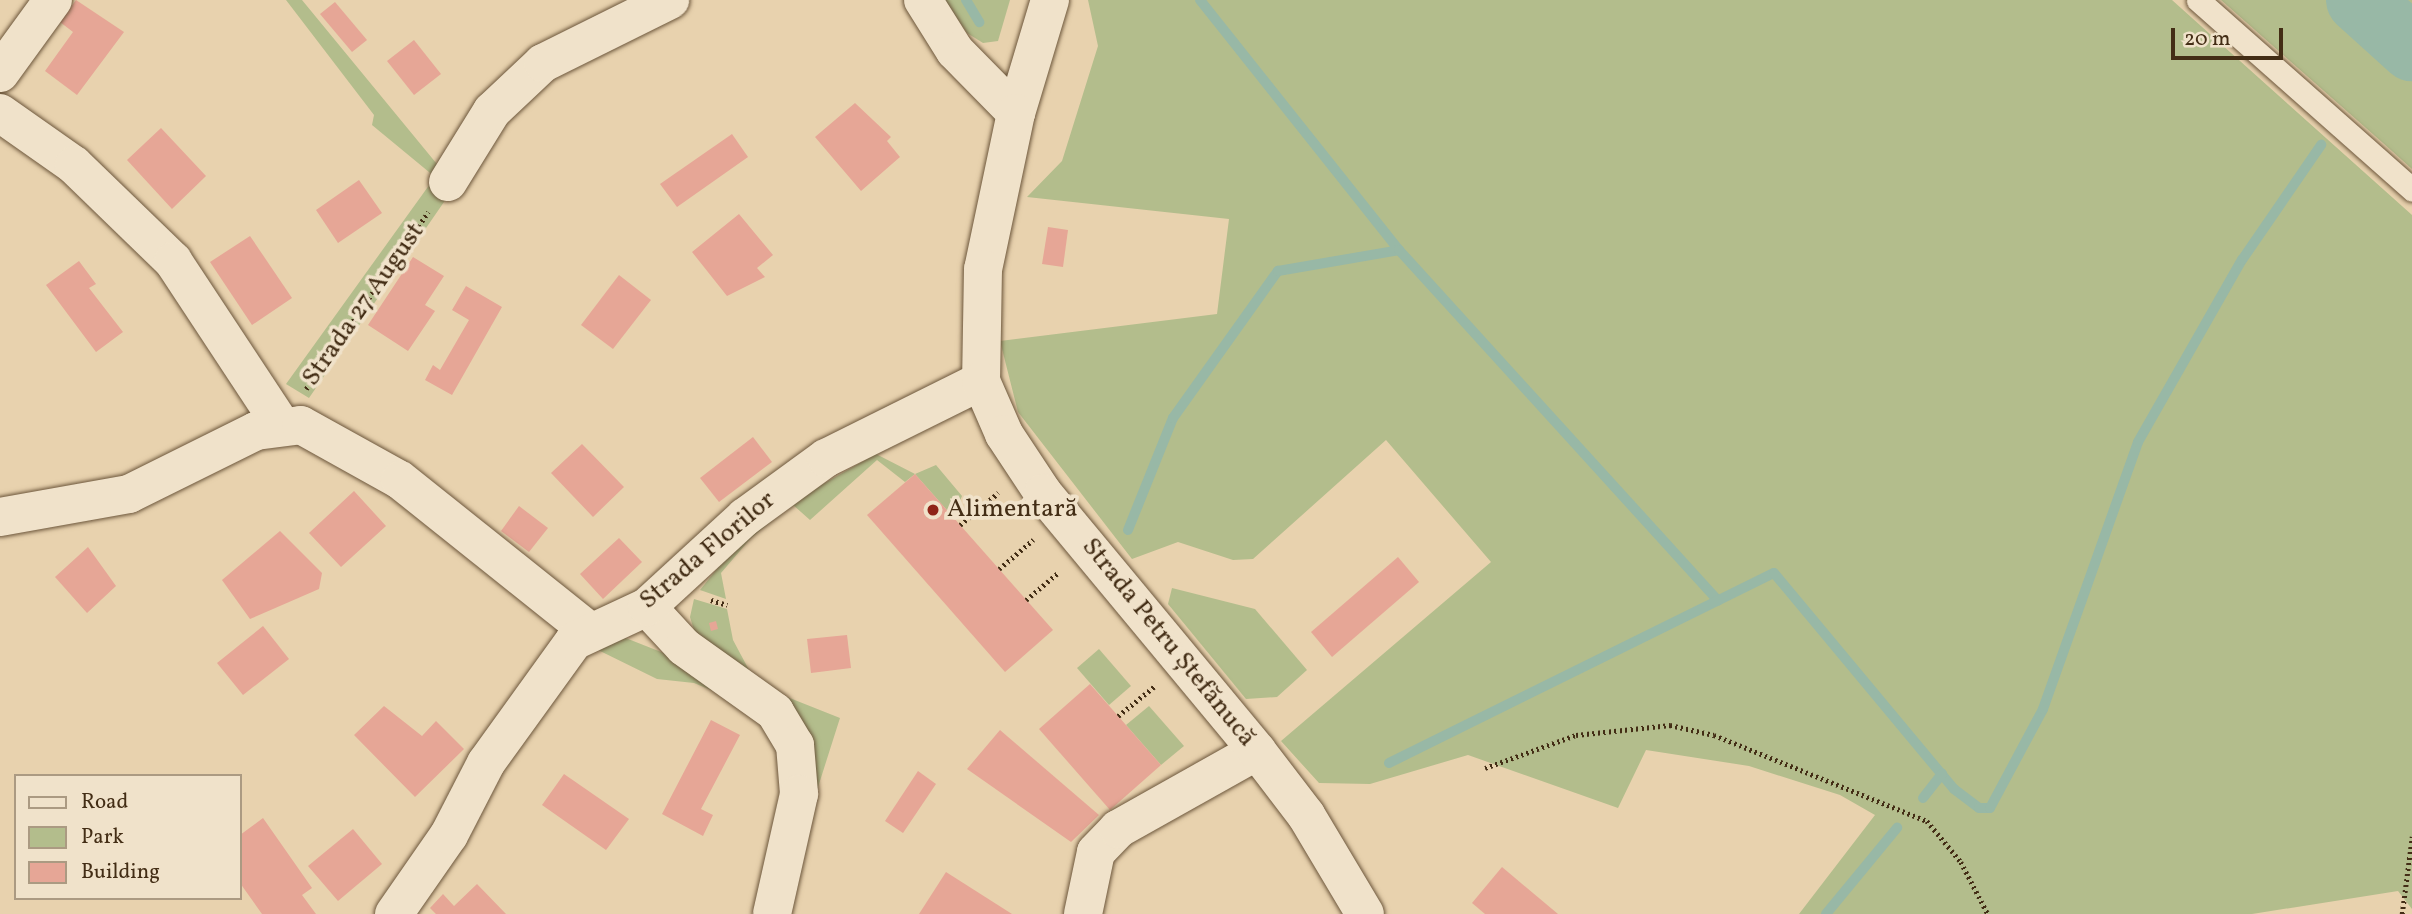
<!DOCTYPE html>
<meta charset="utf-8">
<style>
body{margin:0}
#map{position:relative;width:2412px;height:914px;overflow:hidden;background:#e8d2ae;font-family:Vollkorn,serif}
div>[style]{position:absolute}
[style*='--x']{left:calc(var(--x)*1px);top:calc(var(--y)*1px);width:calc(var(--w)*1px);rotate:calc(var(--a)*1deg)}
.green>*{inset:0;background:#b3bd8c}
.stream>*{height:10px;margin:-5px;padding:0 5px;transform-origin:5px;border-radius:5px;background:#98b8a6}
.river>*{height:66px;margin:-33px;padding:0 33px;transform-origin:33px;border-radius:33px;background:#98b8a6}
.building>*{inset:0;background:#e6a696}
.path>*{height:4.5px;margin-top:-2.25px;transform-origin:0;background:repeating-linear-gradient(90deg,#432d15 0 2px,transparent 0 5.5px)}
.roads{filter:drop-shadow(0 0 2px #6c563b) drop-shadow(0 0 2px #6c563b)}
.lane>*{height:23px;margin:-11.5px;padding:0 11.5px;transform-origin:11.5px;border-radius:11.5px;background:#f0e2ca}
.street>*{height:38px;margin:-19px;padding:0 19px;transform-origin:19px;border-radius:19px;background:#f0e2ca}
.secondary>*{height:38px;margin:-19px;padding:0 19px;transform-origin:19px;border-radius:19px;background:#f0e2ca}
.dots>*{width:19px;height:19px;translate:-50% -50%;box-sizing:border-box;border:4px solid #f0e2ca;border-radius:50%}
span{translate:-50% -50%;white-space:nowrap;text-align:center;line-height:1.15;-webkit-text-stroke:7px #f0e2ca;paint-order:stroke}
.street-label{font-size:26px;color:#432d15}
.poi-label{font-size:26px;color:#432d15}
.left{translate:0 -50%;text-align:left}
.legend{position:absolute;left:14px;top:774px;width:228px;height:126px;box-sizing:border-box;background:#f0e2ca;border:2px solid #ab9a82;margin:0;padding:9px 12px;list-style:none;font-size:21px;color:#432d15}
.legend li{display:flex;align-items:center;gap:14px;height:35px}
.legend b{width:35px;border:2px solid #ab9a82}
.scale{position:absolute;left:2171px;top:28px;width:112px;height:32px;box-sizing:border-box;border:4px solid #432d15;border-top:0;padding-left:9px;font-size:21px;line-height:24px;white-space:nowrap;color:#432d15;-webkit-text-stroke:5px #f0e2ca;paint-order:stroke}
</style>
<div id="map">
<div class="green">
<div style="clip-path:polygon(286px 0,302px 0,455px 186px,309px 398px,286px 384px,435px 177px,372px 125px,374px 115px)"></div>
<div style="clip-path:polygon(945px 0,1010px 0,998px 41px,983px 43px,967px 33px)"></div>
<div style="clip-path:polygon(1088px 0,2172px 0,2412px 215px,2412px 909px,2398px 891px,2252px 914px,1799px 914px,1875px 815px,1840px 795px,1749px 766px,1646px 750px,1618px 808px,1468px 755px,1370px 784px,1319px 783px,1281px 741px,1491px 562px,1386px 440px,1253px 559px,1233px 560px,1178px 542px,1132px 559px,1018px 412px,1000px 341px,1217px 314px,1229px 219px,1027px 197px,1062px 161px,1098px 46px)"></div>
<div style="clip-path:polygon(2221px 0,2412px 0,2412px 169px,2383px 143px)"></div>
<div style="clip-path:polygon(876px 454px,915px 474px,936px 465px,962px 496px,953px 517px,915px 474px,905px 482px,877px 460px,810px 520px,792px 504px,751px 538px,721px 573px,726px 599px,700px 590px,754px 523px)"></div>
<div style="clip-path:polygon(1172px 588px,1255px 609px,1307px 670px,1277px 697px,1246px 699px,1168px 604px)"></div>
<div style="clip-path:polygon(694px 599px,727px 609px,733px 640px,757px 685px,840px 718px,798px 850px,808px 786px,698px 643px,690px 617px)"></div>
<div style="clip-path:polygon(618px 635px,689px 663px,730px 698px,694px 683px,657px 679px,596px 649px,572px 658px)"></div>
<div style="clip-path:polygon(1099px 649px,1131px 686px,1109px 705px,1077px 668px)"></div>
<div style="clip-path:polygon(1149px 706px,1184px 746px,1161px 765px,1126px 725px)"></div>
</div>
<div class="stream">
<div style="--x:966;--y:0;--w:26;--a:59"></div>
<div style="--x:1200;--y:0;--w:320;--a:51.5"></div>
<div style="--x:1128;--y:530;--w:121;--a:-68.1"></div>
<div style="--x:1173;--y:418;--w:181;--a:-54.5"></div>
<div style="--x:1278;--y:271;--w:123;--a:-9.8"></div>
<div style="--x:1399;--y:250;--w:474;--a:47.7"></div>
<div style="--x:1389;--y:763;--w:429;--a:-26.3"></div>
<div style="--x:1774;--y:573;--w:281;--a:50.2"></div>
<div style="--x:1954;--y:789;--w:31;--a:37"></div>
<div style="--x:1979;--y:808;--w:11;--a:0"></div>
<div style="--x:1990;--y:808;--w:112;--a:-61.8"></div>
<div style="--x:2043;--y:709;--w:283;--a:-70.4"></div>
<div style="--x:2138;--y:442;--w:210;--a:-60.3"></div>
<div style="--x:2242;--y:260;--w:140;--a:-55.5"></div>
<div style="--x:1923;--y:798;--w:31;--a:-52"></div>
<div style="--x:1826;--y:914;--w:112;--a:-50.5"></div>
</div>
<div class="river">
<div style="--x:2359;--y:0;--w:72;--a:42.2"></div>
</div>
<div class="building">
<div style="clip-path:polygon(76px 0,124px 32px,77px 95px,45px 71px,73px 32px,60px 22px)"></div>
<div style="clip-path:polygon(335px 2px,367px 40px,352px 52px,320px 14px)"></div>
<div style="clip-path:polygon(414px 40px,441px 74px,414px 95px,387px 61px)"></div>
<div style="clip-path:polygon(855px 103px,891px 137px,887px 141px,900px 157px,861px 191px,815px 137px)"></div>
<div style="clip-path:polygon(161px 128px,206px 176px,172px 209px,127px 160px)"></div>
<div style="clip-path:polygon(732px 134px,748px 157px,677px 207px,660px 184px)"></div>
<div style="clip-path:polygon(359px 180px,382px 213px,338px 243px,316px 210px)"></div>
<div style="clip-path:polygon(739px 214px,773px 255px,757px 268px,765px 277px,727px 296px,692px 252px)"></div>
<div style="clip-path:polygon(1048px 227px,1068px 230px,1063px 267px,1042px 264px)"></div>
<div style="clip-path:polygon(250px 236px,292px 298px,252px 325px,210px 262px)"></div>
<div style="clip-path:polygon(413px 257px,444px 276px,425px 305px,435px 311px,408px 351px,368px 325px)"></div>
<div style="clip-path:polygon(79px 261px,96px 284px,89px 288px,123px 332px,96px 352px,46px 285px)"></div>
<div style="clip-path:polygon(619px 275px,651px 300px,613px 349px,581px 325px)"></div>
<div style="clip-path:polygon(466px 286px,502px 307px,452px 395px,425px 380px,433px 365px,440px 370px,469px 320px,452px 310px)"></div>
<div style="clip-path:polygon(753px 437px,772px 462px,719px 502px,700px 478px)"></div>
<div style="clip-path:polygon(582px 444px,624px 487px,593px 517px,551px 473px)"></div>
<div style="clip-path:polygon(915px 474px,1053px 630px,1005px 672px,867px 515px)"></div>
<div style="clip-path:polygon(354px 491px,386px 526px,341px 567px,309px 533px)"></div>
<div style="clip-path:polygon(519px 506px,548px 528px,529px 552px,501px 531px)"></div>
<div style="clip-path:polygon(280px 531px,322px 573px,319px 589px,250px 619px,222px 580px)"></div>
<div style="clip-path:polygon(619px 538px,642px 562px,603px 599px,580px 574px)"></div>
<div style="clip-path:polygon(88px 547px,116px 586px,87px 613px,55px 577px)"></div>
<div style="clip-path:polygon(1398px 557px,1419px 582px,1332px 657px,1311px 632px)"></div>
<div style="clip-path:polygon(716px 621px,718px 629px,711px 631px,709px 623px)"></div>
<div style="clip-path:polygon(263px 626px,289px 659px,243px 695px,217px 663px)"></div>
<div style="clip-path:polygon(847px 635px,851px 668px,811px 673px,807px 639px)"></div>
<div style="clip-path:polygon(1090px 684px,1161px 765px,1110px 810px,1039px 729px)"></div>
<div style="clip-path:polygon(384px 706px,422px 736px,436px 721px,464px 749px,415px 797px,354px 735px)"></div>
<div style="clip-path:polygon(711px 720px,740px 735px,701px 809px,713px 815px,703px 836px,662px 814px)"></div>
<div style="clip-path:polygon(1000px 730px,1099px 815px,1071px 842px,967px 769px)"></div>
<div style="clip-path:polygon(918px 771px,936px 784px,903px 833px,885px 821px)"></div>
<div style="clip-path:polygon(564px 774px,629px 819px,606px 850px,542px 805px)"></div>
<div style="clip-path:polygon(263px 818px,312px 888px,302px 895px,316px 914px,262px 914px,240px 883px,240px 835px)"></div>
<div style="clip-path:polygon(353px 829px,382px 864px,338px 901px,308px 866px)"></div>
<div style="clip-path:polygon(1502px 867px,1558px 914px,1485px 914px,1472px 903px)"></div>
<div style="clip-path:polygon(946px 872px,1012px 914px,919px 914px)"></div>
<div style="clip-path:polygon(477px 884px,506px 914px,436px 914px,430px 908px,443px 894px,454px 906px)"></div>
</div>
<div class="path">
<div style="--x:306;--y:389;--w:215;--a:-55.4"></div>
<div style="--x:960;--y:525;--w:50;--a:-40.1"></div>
<div style="--x:999;--y:569;--w:45;--a:-40.5"></div>
<div style="--x:711;--y:600;--w:17;--a:17"></div>
<div style="--x:1026;--y:600;--w:43;--a:-40.3"></div>
<div style="--x:1118;--y:716;--w:49;--a:-39.2"></div>
<div style="--x:1485;--y:768;--w:97;--a:-19.9"></div>
<div style="--x:1576;--y:735;--w:95;--a:-6.1"></div>
<div style="--x:1670;--y:725;--w:45;--a:12.8"></div>
<div style="--x:1714;--y:735;--w:230;--a:22"></div>
<div style="--x:1927;--y:821;--w:53;--a:50.3"></div>
<div style="--x:1961;--y:862;--w:59;--a:62.6"></div>
<div style="--x:2402;--y:914;--w:78;--a:-82.6"></div>
</div>
<div class="roads">
<div class="lane">
<div style="--x:2198;--y:0;--w:286;--a:41.5"></div>
</div>
<div class="street">
<div style="--x:923;--y:0;--w:60;--a:57.9"></div>
<div style="--x:955;--y:51;--w:87;--a:45.5"></div>
<div style="--x:0;--y:73;--w:90;--a:-54"></div>
<div style="--x:0;--y:113;--w:90;--a:35.1"></div>
<div style="--x:74;--y:165;--w:138;--a:44.1"></div>
<div style="--x:173;--y:261;--w:196;--a:56.6"></div>
<div style="--x:448;--y:182;--w:84;--a:-58.2"></div>
<div style="--x:492;--y:111;--w:70;--a:-43.3"></div>
<div style="--x:543;--y:63;--w:142;--a:-26.4"></div>
<div style="--x:0;--y:517;--w:131;--a:-10.1"></div>
<div style="--x:129;--y:494;--w:142;--a:-26.4"></div>
<div style="--x:256;--y:431;--w:45;--a:-7.6"></div>
<div style="--x:301;--y:425;--w:113;--a:29.1"></div>
<div style="--x:400;--y:480;--w:242;--a:38.6"></div>
<div style="--x:647;--y:607;--w:54;--a:47.2"></div>
<div style="--x:684;--y:647;--w:112;--a:35.5"></div>
<div style="--x:775;--y:712;--w:39;--a:59"></div>
<div style="--x:795;--y:745;--w:49;--a:85.3"></div>
<div style="--x:799;--y:794;--w:123;--a:102.7"></div>
<div style="--x:394;--y:914;--w:96;--a:-55.2"></div>
<div style="--x:449;--y:835;--w:81;--a:-62.8"></div>
<div style="--x:486;--y:763;--w:150;--a:-54.2"></div>
<div style="--x:574;--y:641;--w:81;--a:-25"></div>
<div style="--x:647;--y:607;--w:133;--a:-42.6"></div>
<div style="--x:745;--y:517;--w:100;--a:-36.1"></div>
<div style="--x:826;--y:458;--w:173;--a:-26.4"></div>
<div style="--x:1083;--y:914;--w:63;--a:-78.2"></div>
<div style="--x:1096;--y:852;--w:32;--a:-46"></div>
<div style="--x:1118;--y:829;--w:159;--a:-29.3"></div>
</div>
<div class="secondary">
<div style="--x:1050;--y:0;--w:118;--a:106.7"></div>
<div style="--x:1016;--y:113;--w:159;--a:101.9"></div>
<div style="--x:983;--y:269;--w:112;--a:91"></div>
<div style="--x:981;--y:381;--w:58;--a:66.5"></div>
<div style="--x:1004;--y:434;--w:71;--a:56.5"></div>
<div style="--x:1043;--y:493;--w:335;--a:50.3"></div>
<div style="--x:1257;--y:751;--w:81;--a:52.6"></div>
<div style="--x:1306;--y:815;--w:115;--a:59.2"></div>
</div>
</div>
<div class="dots">
<div style="left:933px;top:510px;background:#8f2418"></div>
</div>
<div class="street-label">
<span style="left:364px;top:305px;rotate:-55deg">Strada 27 August</span>
<span style="left:708px;top:551px;rotate:-40deg">Strada Florilor</span>
<span style="left:1168px;top:643px;rotate:51deg">Strada Petru Ștefănucă</span>
</div>
<div class="poi-label">
<span class="left" style="left:947px;top:510px">Alimentară</span>
</div>
<ul class="legend">
<li><b style="height:9px;background:#f0e2ca"></b>Road</li>
<li><b style="height:19px;background:#b3bd8c"></b>Park</li>
<li><b style="height:19px;background:#e6a696"></b>Building</li>
</ul>
<div class="scale">20 m</div>
</div>
